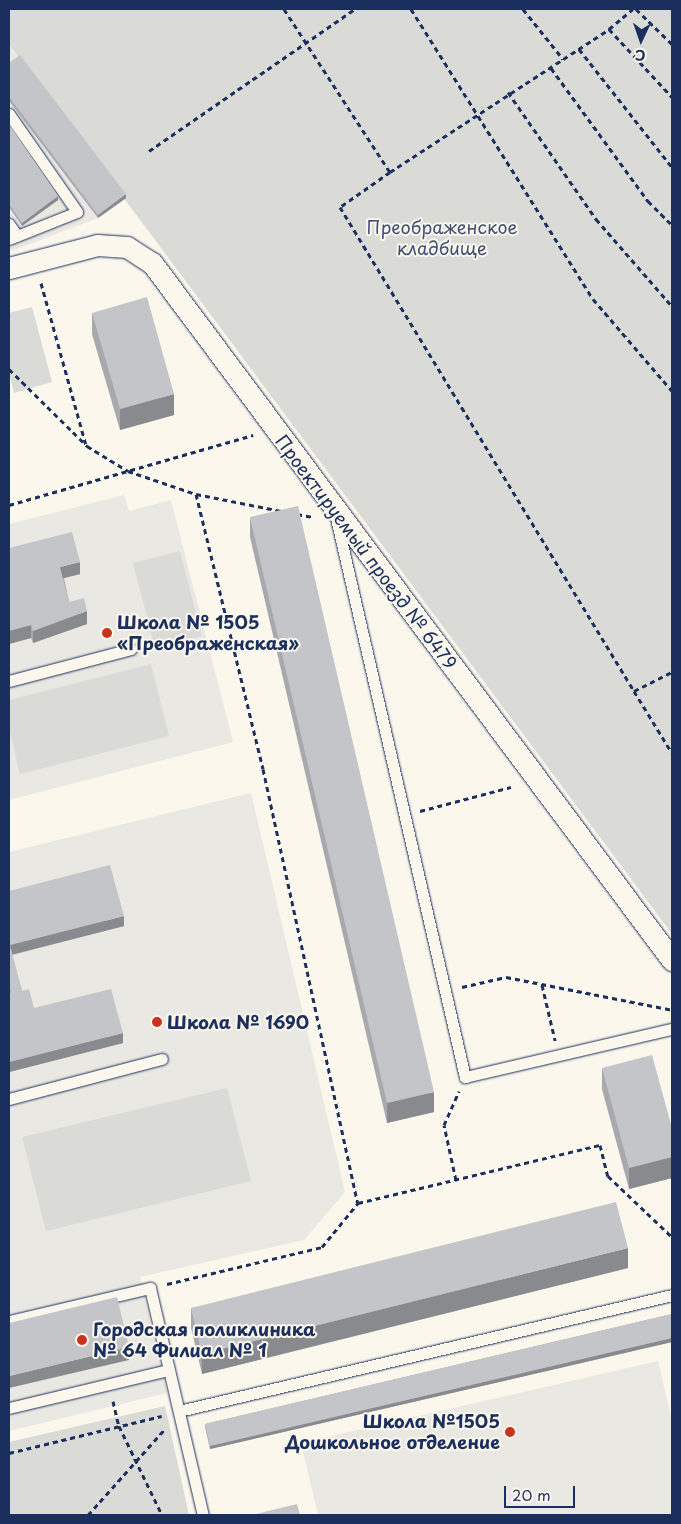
<!DOCTYPE html>
<meta charset="utf-8">
<style>
body{margin:0}
#map{position:relative;width:681px;height:1524px;overflow:hidden;background:#fbf7ec;font-family:"Playpen Sans",sans-serif}
div>[style]{position:absolute}
[style*='--x']{left:calc(var(--x)*1px);top:calc(var(--y)*1px);width:calc(var(--w)*1px);rotate:calc(var(--a)*1deg)}
.built>*{inset:0;background:#eae8e2}
.green>*{inset:0;background:#dadad7}
.path>*{height:3px;margin-top:-1.5px;transform-origin:0;background:repeating-linear-gradient(90deg,#1b2f5e 0 5px,transparent 0 9px)}
.roads{filter:drop-shadow(0 0 1px #1b2f5e) drop-shadow(0 0 1px #1b2f5e)}
.service>*{height:11px;margin:-5.5px;padding:0 5.5px;transform-origin:5.5px;border-radius:5.5px;background:#fbf7ec}
.minor>*{height:21px;margin:-10.5px;padding:0 10.5px;transform-origin:10.5px;border-radius:10.5px;background:#fbf7ec}
.wall>*{inset:0;background:#a8a9ad}
.shaded-wall>*{inset:0;background:#888a8d}
.building>*{inset:0;background:#c3c5c9}
.dots>*{width:14px;height:14px;translate:-50% -50%;box-sizing:border-box;border:2px solid #fbf7ec;border-radius:50%}
span{translate:-50% -50%;white-space:nowrap;text-align:center;line-height:1.15;-webkit-text-stroke:4px #fbf7ec;paint-order:stroke}
.park-label{font-size:18px;color:#415176}
.street-label{font-size:18px;color:#1b2f5e}
.poi-label{font-size:18px;color:#1b2f5e;font-weight:700}
.left{translate:0 -50%;text-align:left}
.right{translate:-100% -50%;text-align:right}
.frame{position:absolute;inset:0;border:10px solid #1b2f5e;pointer-events:none}
.north{position:absolute;left:616px;top:15px;width:50px;height:50px;-webkit-text-stroke:4px #fbf7ec;paint-order:stroke;rotate:183deg;font-size:14px;font-weight:700;line-height:20px;text-align:center;color:#1b2f5e}
.north::after{content:'';display:block;margin:auto;width:18px;height:22px;background:#1b2f5e;clip-path:polygon(50% 0,100% 100%,50% 72%,0 100%)}
.scale{position:absolute;left:504px;top:1486px;width:71px;height:22px;box-sizing:border-box;border:2px solid #1b2f5e;border-top:0;padding-left:6px;font-size:15px;line-height:18px;white-space:nowrap;color:#1b2f5e;-webkit-text-stroke:4px #fbf7ec;paint-order:stroke}
</style>
<div id="map">
<div class="built">
<div style="clip-path:polygon(9px 44px,126px 198px,98px 218px,9px 252px)"></div>
<div style="clip-path:polygon(124px 495px,129px 511px,171px 500px,233px 742px,9px 800px,9px 524px)"></div>
<div style="clip-path:polygon(251px 793px,345px 1192px,304px 1240px,140px 1277px,167px 1393px,9px 1431px,9px 852px)"></div>
<div style="clip-path:polygon(658px 1361px,672px 1421px,672px 1515px,318px 1515px,301px 1443px)"></div>
</div>
<div class="green">
<div style="clip-path:polygon(9px 9px,672px 9px,672px 934px,9px 44px)"></div>
<div style="clip-path:polygon(32px 307px,52px 382px,14px 393px,9px 373px,9px 313px)"></div>
<div style="clip-path:polygon(180px 551px,202px 636px,155px 648px,133px 563px)"></div>
<div style="clip-path:polygon(151px 664px,169px 736px,20px 774px,9px 728px,9px 700px)"></div>
<div style="clip-path:polygon(227px 1088px,251px 1181px,46px 1231px,22px 1137px)"></div>
<div style="clip-path:polygon(165px 1406px,189px 1515px,9px 1515px,9px 1442px)"></div>
</div>
<div class="path">
<div style="--x:284;--y:9;--w:194;--a:57"></div>
<div style="--x:390;--y:172;--w:61;--a:145"></div>
<div style="--x:340;--y:207;--w:566;--a:58.72"></div>
<div style="--x:634;--y:691;--w:42;--a:-26.6"></div>
<div style="--x:411;--y:9;--w:342;--a:57.9"></div>
<div style="--x:593;--y:299;--w:121;--a:49.3"></div>
<div style="--x:523;--y:9;--w:64;--a:51.3"></div>
<div style="--x:636;--y:9;--w:50;--a:44.2"></div>
<div style="--x:609;--y:29;--w:93;--a:47.2"></div>
<div style="--x:579;--y:49;--w:150;--a:51.8"></div>
<div style="--x:551;--y:68;--w:165;--a:53.9"></div>
<div style="--x:648;--y:201;--w:34;--a:45"></div>
<div style="--x:508;--y:92;--w:155;--a:55.3"></div>
<div style="--x:596;--y:219;--w:116;--a:48.9"></div>
<div style="--x:149;--y:151;--w:250;--a:-34.6"></div>
<div style="--x:390;--y:172;--w:262;--a:-33.1"></div>
<div style="--x:609;--y:29;--w:31;--a:-40"></div>
<div style="--x:41;--y:283;--w:168;--a:74.5"></div>
<div style="--x:9;--y:369;--w:110;--a:44.6"></div>
<div style="--x:87;--y:446;--w:48;--a:31.4"></div>
<div style="--x:128;--y:471;--w:72;--a:18.7"></div>
<div style="--x:196;--y:494;--w:283;--a:76.3"></div>
<div style="--x:263;--y:769;--w:444;--a:77.7"></div>
<div style="--x:358;--y:1203;--w:249;--a:-13.5"></div>
<div style="--x:600;--y:1145;--w:32;--a:76"></div>
<div style="--x:608;--y:1176;--w:88;--a:43.6"></div>
<div style="--x:196;--y:494;--w:87;--a:11.3"></div>
<div style="--x:9;--y:505;--w:254;--a:-16"></div>
<div style="--x:297;--y:514;--w:16;--a:11"></div>
<div style="--x:634;--y:691;--w:73;--a:58.5"></div>
<div style="--x:420;--y:811;--w:94;--a:-14.8"></div>
<div style="--x:542;--y:985;--w:57;--a:76.7"></div>
<div style="--x:462;--y:987;--w:45;--a:-12.8"></div>
<div style="--x:506;--y:977;--w:169;--a:11.2"></div>
<div style="--x:456;--y:1180;--w:56;--a:-102.3"></div>
<div style="--x:444;--y:1125;--w:37;--a:-66"></div>
<div style="--x:167;--y:1284;--w:159;--a:-13.4"></div>
<div style="--x:322;--y:1247;--w:57;--a:-50.7"></div>
<div style="--x:113;--y:1401;--w:26;--a:77"></div>
<div style="--x:119;--y:1426;--w:99;--a:64.2"></div>
<div style="--x:9;--y:1453;--w:157;--a:-13.6"></div>
<div style="--x:88;--y:1515;--w:115;--a:-48.2"></div>
</div>
<div class="roads">
<div class="service">
<div style="--x:9;--y:114;--w:119;--a:55.2"></div>
<div style="--x:77;--y:212;--w:73;--a:158.3"></div>
<div style="--x:9;--y:224;--w:14;--a:56"></div>
<div style="--x:336;--y:518;--w:574;--a:77.01"></div>
<div style="--x:465;--y:1077;--w:212;--a:-13.1"></div>
<div style="--x:9;--y:681;--w:126;--a:-14.7"></div>
<div style="--x:9;--y:1099;--w:158;--a:-14.7"></div>
<div style="--x:9;--y:1321;--w:145;--a:-13.2"></div>
<div style="--x:150;--y:1288;--w:233;--a:76.9"></div>
<div style="--x:9;--y:1408;--w:164;--a:-13.4"></div>
<div style="--x:179;--y:1411;--w:506;--a:-13.24"></div>
</div>
<div class="minor">
<div style="--x:9;--y:268;--w:91;--a:-14.6"></div>
<div style="--x:97;--y:245;--w:30;--a:4"></div>
<div style="--x:127;--y:247;--w:30;--a:33"></div>
<div style="--x:152;--y:263;--w:870;--a:53.28"></div>
</div>
</div>
<div class="wall">
<div style="clip-path:polygon(9px 63px,126px 198px,98px 218px,9px 101px)"></div>
<div style="clip-path:polygon(9px 124px,58px 200px,22px 226px,9px 207px)"></div>
<div style="clip-path:polygon(92px 313px,174px 415px,120px 430px,92px 334px)"></div>
<div style="clip-path:polygon(250px 517px,434px 1112px,387px 1123px,250px 537px)"></div>
<div style="clip-path:polygon(9px 548px,80px 574px,64px 578px,69px 602px,87px 624px,33px 643px,31px 638px,9px 644px)"></div>
<div style="clip-path:polygon(9px 891px,124px 926px,12px 955px,22px 991px,34px 1008px,123px 1043px,9px 1072px)"></div>
<div style="clip-path:polygon(602px 1068px,672px 1128px,672px 1178px,629px 1189px,602px 1089px)"></div>
<div style="clip-path:polygon(628px 1268px,202px 1374px,191px 1328px,191px 1308px)"></div>
<div style="clip-path:polygon(672px 1314px,672px 1342px,210px 1449px,205px 1427px,205px 1424px)"></div>
</div>
<div class="shaded-wall">
<div style="clip-path:polygon(126px 194px,126px 198px,98px 218px,98px 215px)"></div>
<div style="clip-path:polygon(58px 196px,58px 200px,22px 226px,22px 223px)"></div>
<div style="clip-path:polygon(174px 394px,174px 415px,120px 430px,120px 409px)"></div>
<div style="clip-path:polygon(80px 562px,80px 574px,60px 579px,60px 567px)"></div>
<div style="clip-path:polygon(87px 611px,87px 624px,33px 643px,33px 631px)"></div>
<div style="clip-path:polygon(31px 625px,31px 638px,9px 644px,9px 631px)"></div>
<div style="clip-path:polygon(124px 916px,124px 926px,10px 955px,10px 945px)"></div>
<div style="clip-path:polygon(123px 1033px,123px 1043px,9px 1072px,9px 1062px)"></div>
<div style="clip-path:polygon(434px 1092px,434px 1112px,387px 1123px,387px 1103px)"></div>
<div style="clip-path:polygon(672px 1157px,672px 1178px,629px 1189px,629px 1168px)"></div>
<div style="clip-path:polygon(628px 1248px,628px 1268px,202px 1374px,202px 1354px)"></div>
<div style="clip-path:polygon(672px 1338px,672px 1342px,210px 1449px,210px 1446px)"></div>
<div style="clip-path:polygon(129px 1347px,129px 1360px,9px 1388px,9px 1376px)"></div>
</div>
<div class="building">
<div style="clip-path:polygon(20px 55px,126px 194px,98px 215px,9px 97px,9px 63px)"></div>
<div style="clip-path:polygon(9px 124px,58px 196px,22px 223px,9px 204px)"></div>
<div style="clip-path:polygon(147px 297px,174px 394px,120px 409px,92px 313px)"></div>
<div style="clip-path:polygon(298px 506px,434px 1092px,387px 1103px,250px 517px)"></div>
<div style="clip-path:polygon(72px 532px,80px 562px,60px 567px,69px 602px,84px 598px,87px 611px,33px 631px,31px 625px,9px 631px,9px 548px)"></div>
<div style="clip-path:polygon(110px 865px,124px 916px,10px 945px,22px 991px,29px 989px,34px 1008px,111px 989px,123px 1033px,9px 1062px,9px 1015px,10px 1015px,9px 1009px,9px 994px,11px 993px,9px 983px,9px 891px)"></div>
<div style="clip-path:polygon(652px 1055px,672px 1128px,672px 1157px,629px 1168px,602px 1068px)"></div>
<div style="clip-path:polygon(616px 1202px,628px 1248px,202px 1354px,191px 1308px)"></div>
<div style="clip-path:polygon(117px 1297px,129px 1347px,9px 1376px,9px 1323px)"></div>
<div style="clip-path:polygon(672px 1314px,672px 1338px,210px 1446px,205px 1424px)"></div>
<div style="clip-path:polygon(297px 1504px,300px 1515px,252px 1515px)"></div>
</div>
<div class="dots">
<div style="left:107px;top:633px;background:#c8321e"></div>
<div style="left:157px;top:1022px;background:#c8321e"></div>
<div style="left:82px;top:1340px;background:#c8321e"></div>
<div style="left:510px;top:1432px;background:#c8321e"></div>
</div>
<div class="park-label">
<span style="left:442px;top:238px">Преображенское<br>кладбище</span>
</div>
<div class="street-label">
<span style="left:366px;top:552px;rotate:53deg">Проектируемый проезд № 6479</span>
</div>
<div class="poi-label">
<span class="left" style="left:117px;top:633px">Школа № 1505<br>«Преображенская»</span>
<span class="left" style="left:167px;top:1022px">Школа № 1690</span>
<span class="left" style="left:93px;top:1340px">Городская поликлиника<br>№ 64 Филиал № 1</span>
<span class="right" style="left:500px;top:1432px">Школа №1505<br>Дошкольное отделение</span>
</div>
<div class="frame"></div>
<div class="north">С</div>
<div class="scale">20 m</div>
</div>
